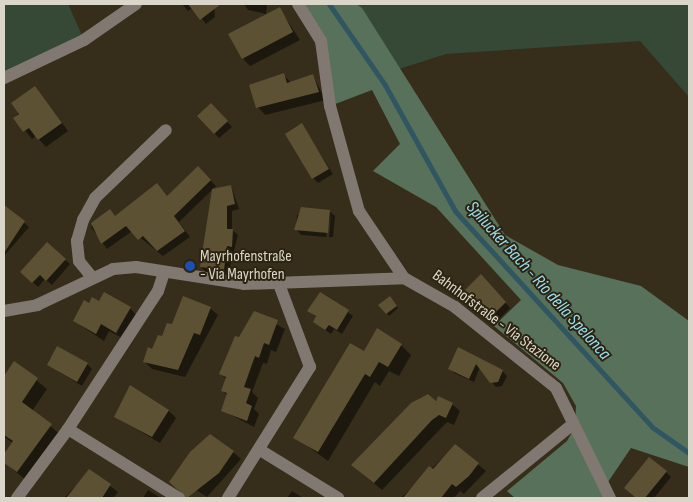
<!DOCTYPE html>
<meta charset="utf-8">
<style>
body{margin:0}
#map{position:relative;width:693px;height:502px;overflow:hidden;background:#362e1b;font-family:"Sofia Sans Condensed",sans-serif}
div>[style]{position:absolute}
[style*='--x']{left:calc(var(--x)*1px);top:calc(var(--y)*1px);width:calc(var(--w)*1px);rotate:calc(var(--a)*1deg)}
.green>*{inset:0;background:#364937}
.forest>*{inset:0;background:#58715a}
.shadow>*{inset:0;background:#0007}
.stream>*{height:5px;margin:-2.5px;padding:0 2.5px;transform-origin:2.5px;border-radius:2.5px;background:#305661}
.building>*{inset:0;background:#5d5134}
.minor>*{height:12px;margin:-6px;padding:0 6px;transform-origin:6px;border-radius:6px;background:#817871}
.dots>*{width:14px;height:14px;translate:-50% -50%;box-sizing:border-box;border:2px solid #2c2411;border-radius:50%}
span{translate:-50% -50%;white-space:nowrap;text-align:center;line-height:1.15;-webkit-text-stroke:4px #2c2411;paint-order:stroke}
.poi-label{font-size:16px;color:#dbd6ca}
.left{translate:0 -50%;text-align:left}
.street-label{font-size:16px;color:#dbd6ca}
.water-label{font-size:18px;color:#97dff3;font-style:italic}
.frame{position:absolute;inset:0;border:5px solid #dbd6ca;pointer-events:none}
</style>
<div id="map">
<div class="green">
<div style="clip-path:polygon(4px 4px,68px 4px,84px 40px,4px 78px)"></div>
<div style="clip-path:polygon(356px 4px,689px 4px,689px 97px,640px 41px,446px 54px,399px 69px)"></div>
</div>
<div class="forest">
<div style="clip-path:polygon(298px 4px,356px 4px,362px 8px,505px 235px,558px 265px,641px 286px,689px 321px,689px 467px,631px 448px,608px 482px,610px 498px,515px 498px,507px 491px,567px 441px,575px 427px,576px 406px,563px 383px,494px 326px,521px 300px,436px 207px,373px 171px,400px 144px,372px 90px,330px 106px,326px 57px)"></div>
</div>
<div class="shadow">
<div style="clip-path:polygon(182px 4px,214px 4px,215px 17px,206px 24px,193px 8px,188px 11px)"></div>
<div style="clip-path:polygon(244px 4px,267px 4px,266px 14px,248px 10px)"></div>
<div style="clip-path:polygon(279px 8px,300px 40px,250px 66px,243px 59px)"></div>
<div style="clip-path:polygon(283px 74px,291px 83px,312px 75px,326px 100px,265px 115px,258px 107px)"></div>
<div style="clip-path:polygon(35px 87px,68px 131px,46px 147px,36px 136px,32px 139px,15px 118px)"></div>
<div style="clip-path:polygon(216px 109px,232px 127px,219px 138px,199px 116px)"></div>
<div style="clip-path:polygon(302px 125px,333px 174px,318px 183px,313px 178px)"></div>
<div style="clip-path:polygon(198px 168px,216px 186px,179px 222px,190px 237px,163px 256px,132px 231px,107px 249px,91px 227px,110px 211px,116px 217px,162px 190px,168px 197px)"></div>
<div style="clip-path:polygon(231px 186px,239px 209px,232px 211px,232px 230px,238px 235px,228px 275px,206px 272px,201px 267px)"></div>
<div style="clip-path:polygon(9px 210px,29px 227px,4px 256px,4px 217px)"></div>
<div style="clip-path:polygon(329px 211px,335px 216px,333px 237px,329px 237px,331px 214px,326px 237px,301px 235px,296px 229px,297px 215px)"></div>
<div style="clip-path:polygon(65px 260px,70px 264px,52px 285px,45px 279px,38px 287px,27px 277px)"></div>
<div style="clip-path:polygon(486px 280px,510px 308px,497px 321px,467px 290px)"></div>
<div style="clip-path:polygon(320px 293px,353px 316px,342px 334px,334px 329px,331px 334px,314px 322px,317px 318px,309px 311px)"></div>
<div style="clip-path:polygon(392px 300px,398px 308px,389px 316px,380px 305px)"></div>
<div style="clip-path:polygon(90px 305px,130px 308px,137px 316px,124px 339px,109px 331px,104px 341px,74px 321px)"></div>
<div style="clip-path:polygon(210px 308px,218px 315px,185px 377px,152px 369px,144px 361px,173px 326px)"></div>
<div style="clip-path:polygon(255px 313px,285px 329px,276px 352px,271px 350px,267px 364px,263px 363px,252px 392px,258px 398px,254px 409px,259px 414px,254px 427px,222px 410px,228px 396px,222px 390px,226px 379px,221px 374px)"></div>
<div style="clip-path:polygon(401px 345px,411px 355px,399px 376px,389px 371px,380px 386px,375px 382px,328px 461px,295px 437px,364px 353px)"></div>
<div style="clip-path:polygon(459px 349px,502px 371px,507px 376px,502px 386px,496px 387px,480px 367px,474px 382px,454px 373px,450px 369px)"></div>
<div style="clip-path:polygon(15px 363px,47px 389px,32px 411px,61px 435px,27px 481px,4px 462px,13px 443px,4px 437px,4px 376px)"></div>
<div style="clip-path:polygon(87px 364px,92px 369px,82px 386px,48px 365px)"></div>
<div style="clip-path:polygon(421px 397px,452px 404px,460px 411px,454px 425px,447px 422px,382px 490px,352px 465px)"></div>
<div style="clip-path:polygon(169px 411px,176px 418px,160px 443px,116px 417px)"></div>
<div style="clip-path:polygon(455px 446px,486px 471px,464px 494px,460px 491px,454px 498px,401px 498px)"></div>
<div style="clip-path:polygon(233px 452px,241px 459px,207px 497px,193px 488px)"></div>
<div style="clip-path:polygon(90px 471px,118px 492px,113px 498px,64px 498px)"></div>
<div style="clip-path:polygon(666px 472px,671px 477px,654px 498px,637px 498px,630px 493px)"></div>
<div style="clip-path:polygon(148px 490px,161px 498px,143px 498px)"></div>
<div style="clip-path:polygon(292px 491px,303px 498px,287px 498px)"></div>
</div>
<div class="stream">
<div style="--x:329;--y:4;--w:98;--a:55.3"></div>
<div style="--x:385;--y:85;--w:144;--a:60.9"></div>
<div style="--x:455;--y:211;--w:292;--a:47.6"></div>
<div style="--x:652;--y:427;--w:45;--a:35.1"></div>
</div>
<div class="building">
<div style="clip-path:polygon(188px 4px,221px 4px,200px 20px)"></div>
<div style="clip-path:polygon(280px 7px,293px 32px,242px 59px,228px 34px)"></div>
<div style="clip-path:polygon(284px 73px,287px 83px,313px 74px,319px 92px,256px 108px,249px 85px)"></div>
<div style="clip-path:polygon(35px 86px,62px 123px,38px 140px,29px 128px,23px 132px,13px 118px,19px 114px,11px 103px)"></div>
<div style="clip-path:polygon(211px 103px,228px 121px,214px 134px,197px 116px)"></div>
<div style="clip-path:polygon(302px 123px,329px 169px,312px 179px,285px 134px)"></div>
<div style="clip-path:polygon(198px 166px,211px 180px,174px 216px,185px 231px,157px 251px,143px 236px,138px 240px,126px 226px,101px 244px,91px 223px,110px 209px,115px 216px,157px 183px,167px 196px)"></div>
<div style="clip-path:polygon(231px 185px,235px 204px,227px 206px,227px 229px,233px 229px,232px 247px,227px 246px,224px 270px,200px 267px,212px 189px)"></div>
<div style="clip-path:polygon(4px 205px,25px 221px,4px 253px)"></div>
<div style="clip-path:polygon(301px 207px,330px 210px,328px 233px,294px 230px)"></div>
<div style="clip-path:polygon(47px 242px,66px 259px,46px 281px,40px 275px,32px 283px,20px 272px)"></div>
<div style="clip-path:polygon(481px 274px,506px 302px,491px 317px,465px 290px)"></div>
<div style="clip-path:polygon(104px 292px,131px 307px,116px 333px,101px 324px,96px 334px,73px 321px,84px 300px,89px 303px,92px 297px,99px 301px)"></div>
<div style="clip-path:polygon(320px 292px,349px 310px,337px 330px,329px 325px,325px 330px,313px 322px,316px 316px,307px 311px)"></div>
<div style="clip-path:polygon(183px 296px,211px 307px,200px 335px,194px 333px,178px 370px,143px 362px,148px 347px,152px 349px,158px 335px,162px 336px,167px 323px,172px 324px)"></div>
<div style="clip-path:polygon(390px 296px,397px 306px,386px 314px,378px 305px)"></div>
<div style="clip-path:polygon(254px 311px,278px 320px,269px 345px,264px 343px,259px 358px,255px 356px,244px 387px,251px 389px,246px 403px,252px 406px,247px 421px,221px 411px,227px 393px,221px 391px,226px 377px,219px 374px,235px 336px,239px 337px)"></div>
<div style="clip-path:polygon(377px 328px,402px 344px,388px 367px,379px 362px,370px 377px,365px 374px,318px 452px,293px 438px,350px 343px,364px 351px)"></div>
<div style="clip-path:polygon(57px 346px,88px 363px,77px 382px,47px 365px)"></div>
<div style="clip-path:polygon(458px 347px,503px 370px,498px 382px,490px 383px,476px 364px,469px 379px,448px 369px)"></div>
<div style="clip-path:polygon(14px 361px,38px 378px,22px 402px,52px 424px,17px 472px,4px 463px,4px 454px,13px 441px,4px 435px,4px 376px)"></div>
<div style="clip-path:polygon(130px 385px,169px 410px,152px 437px,114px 417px)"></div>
<div style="clip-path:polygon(428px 394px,436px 401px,438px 396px,453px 403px,446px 418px,439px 415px,432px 420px,374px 483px,351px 465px,411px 403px)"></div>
<div style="clip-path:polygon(210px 434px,234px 451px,219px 473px,187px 498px,169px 482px,190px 452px)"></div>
<div style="clip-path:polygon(455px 444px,479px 463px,469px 476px,456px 487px,452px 484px,441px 498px,403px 498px,429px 466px,433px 469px)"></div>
<div style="clip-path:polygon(649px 457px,667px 471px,645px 498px,636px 498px,624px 488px)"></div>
<div style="clip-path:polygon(89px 469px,111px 484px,102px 498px,66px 498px)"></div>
</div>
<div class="minor">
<div style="--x:298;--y:4;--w:44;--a:58.1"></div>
<div style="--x:321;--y:41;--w:66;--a:82.1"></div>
<div style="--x:330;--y:106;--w:109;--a:74.6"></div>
<div style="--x:359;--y:211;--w:81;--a:56.1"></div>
<div style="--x:4;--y:78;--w:89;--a:-25.4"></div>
<div style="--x:84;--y:40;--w:63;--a:-34.7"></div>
<div style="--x:91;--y:276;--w:19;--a:-129"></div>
<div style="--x:79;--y:261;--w:20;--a:-96"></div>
<div style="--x:77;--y:241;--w:22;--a:-74"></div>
<div style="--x:83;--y:220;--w:25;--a:-61"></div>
<div style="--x:95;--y:198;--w:98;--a:-43.8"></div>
<div style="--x:4;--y:311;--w:34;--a:-10"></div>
<div style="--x:37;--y:305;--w:84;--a:-25.3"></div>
<div style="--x:113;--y:269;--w:23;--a:-5"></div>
<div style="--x:136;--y:267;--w:109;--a:8.9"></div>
<div style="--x:244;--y:284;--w:160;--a:-2.1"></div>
<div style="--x:404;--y:278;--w:59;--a:29.6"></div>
<div style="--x:455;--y:307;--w:129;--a:38.7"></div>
<div style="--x:556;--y:388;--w:123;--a:63.9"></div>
<div style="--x:68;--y:429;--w:131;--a:31.9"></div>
<div style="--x:260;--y:450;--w:92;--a:31.6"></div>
<div style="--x:17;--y:498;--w:86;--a:-53.5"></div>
<div style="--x:68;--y:429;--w:165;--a:-56.9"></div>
<div style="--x:158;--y:291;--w:20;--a:-72"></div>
<div style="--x:228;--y:498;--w:155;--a:-58"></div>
<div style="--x:310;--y:367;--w:89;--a:-110.5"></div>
<div style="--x:482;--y:498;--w:117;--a:-39.1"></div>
</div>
<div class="dots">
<div style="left:190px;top:266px;background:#1a4fb4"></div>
</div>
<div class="poi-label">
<span class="left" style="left:200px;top:266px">Mayrhofenstraße<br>- Via Mayrhofen</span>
</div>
<div class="street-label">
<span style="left:496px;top:321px;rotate:37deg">Bahnhofstraße - Via Stazione</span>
</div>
<div class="water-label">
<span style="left:538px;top:281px;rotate:48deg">Spilucker Bach - Rio della Spelonca</span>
</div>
<div class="frame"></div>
</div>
